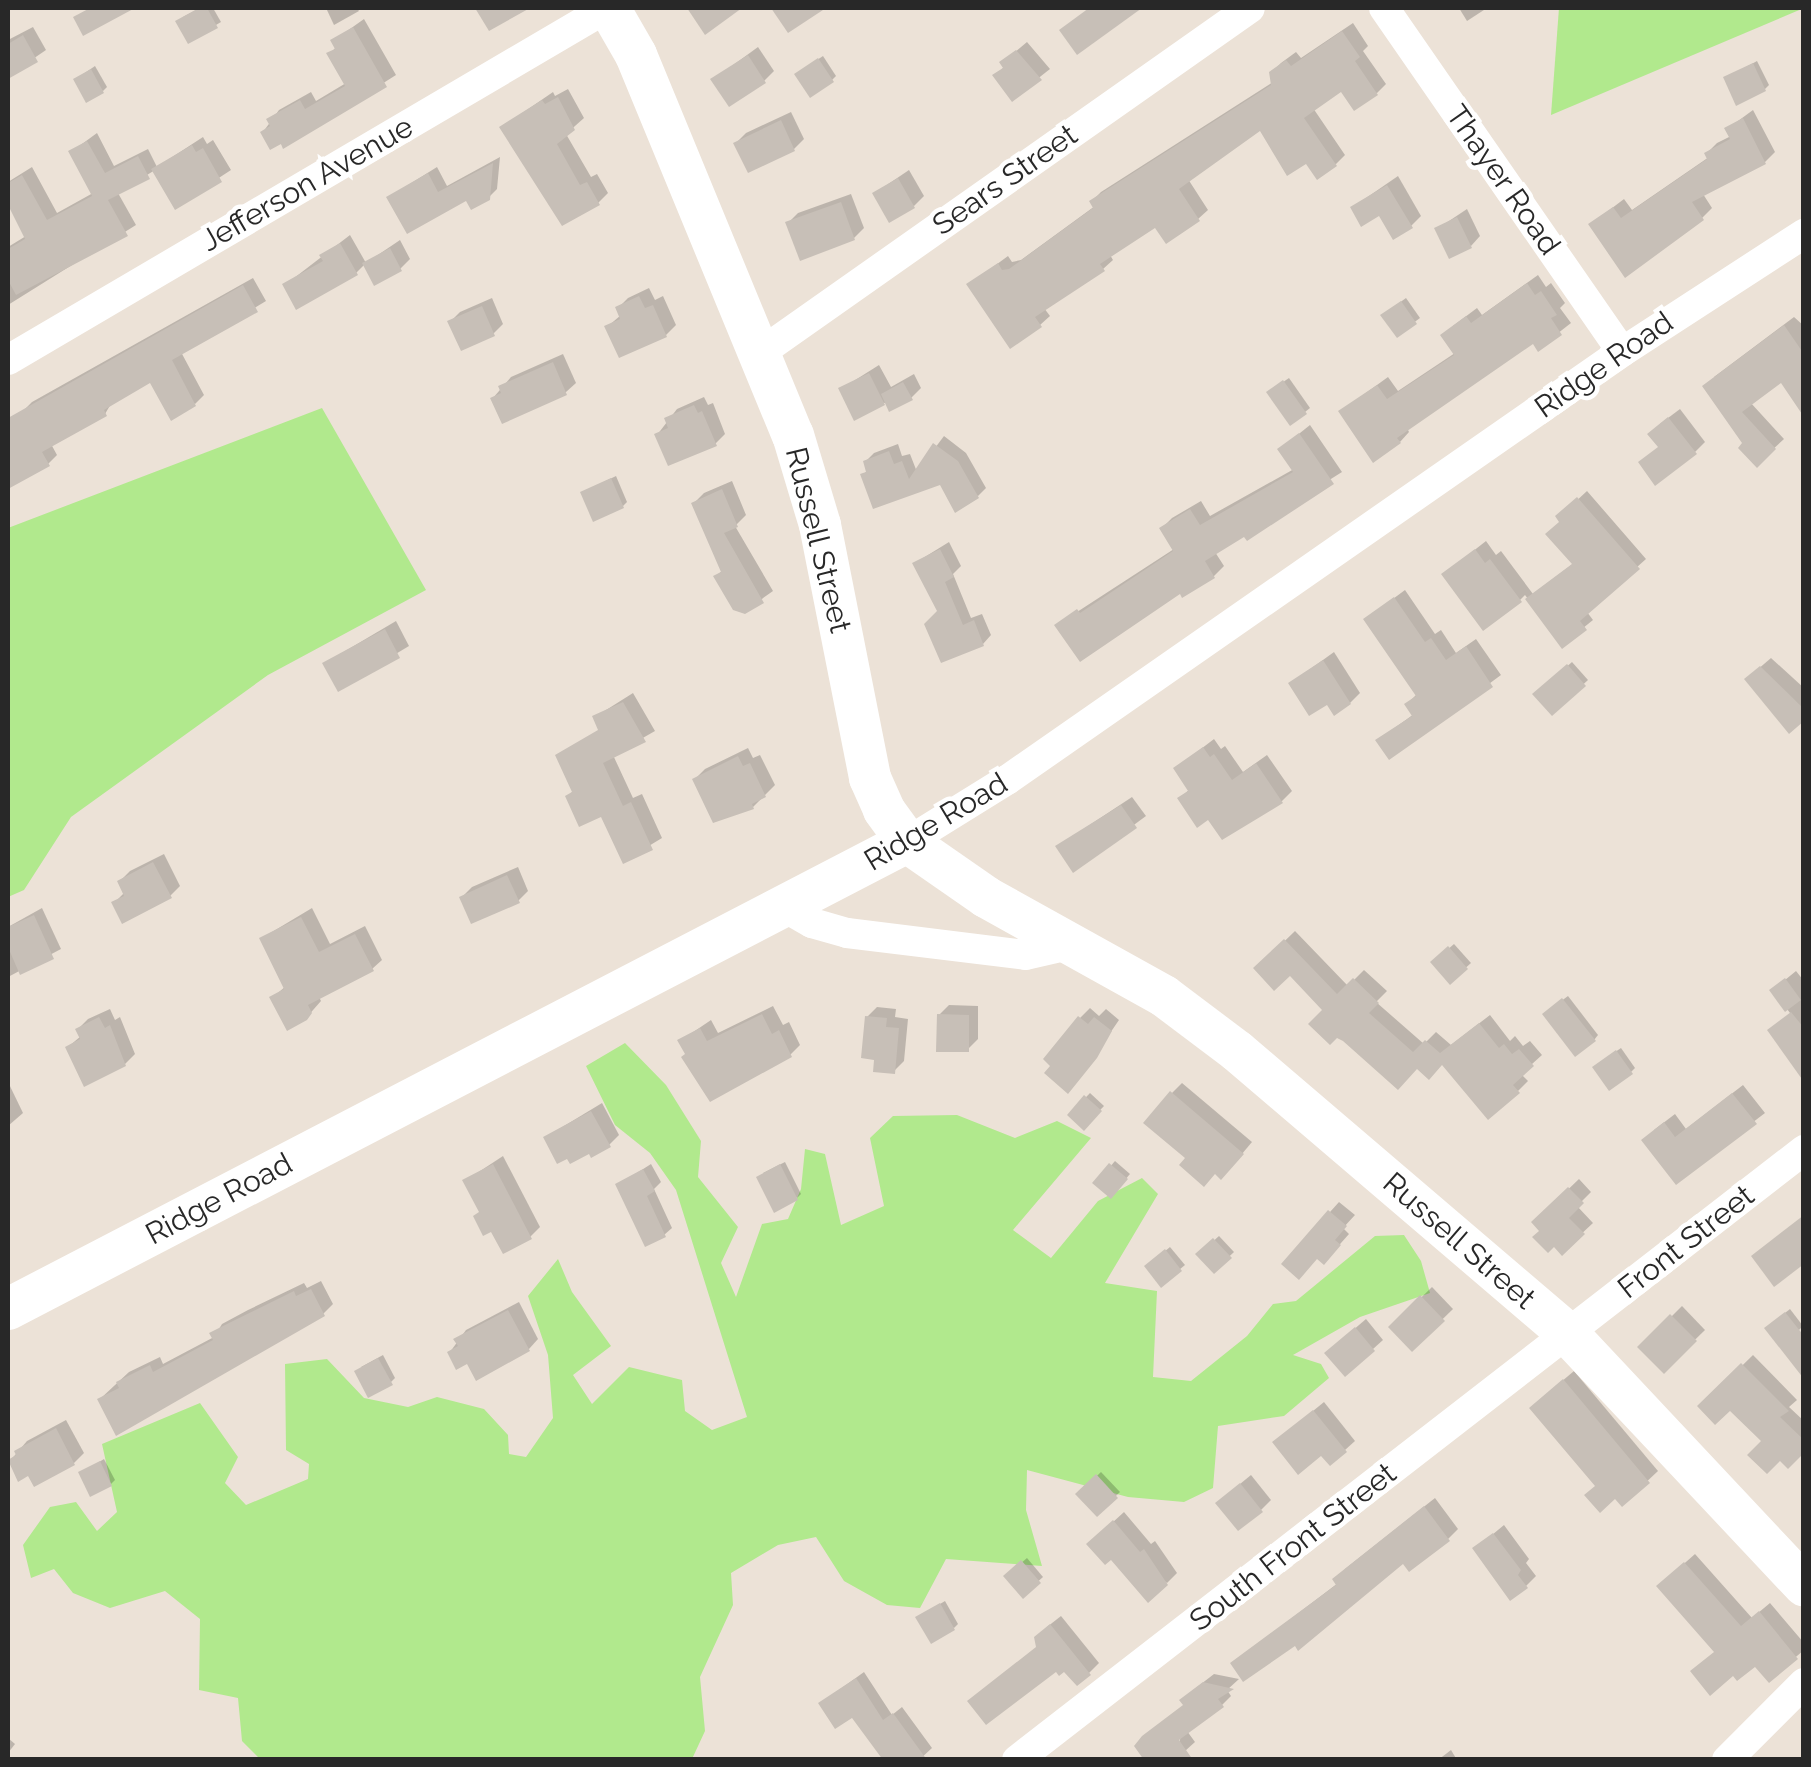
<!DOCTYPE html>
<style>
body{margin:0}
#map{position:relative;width:1811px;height:1767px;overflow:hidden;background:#ece2d7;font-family:Raleway,sans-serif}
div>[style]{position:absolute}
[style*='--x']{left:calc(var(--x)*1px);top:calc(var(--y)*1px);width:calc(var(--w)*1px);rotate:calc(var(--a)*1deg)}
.green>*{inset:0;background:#b1e98d}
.shadow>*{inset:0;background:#0003}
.building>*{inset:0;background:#c7bfb7}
.street>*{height:30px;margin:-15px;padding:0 15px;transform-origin:15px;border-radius:15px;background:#fff}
.secondary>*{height:42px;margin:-21px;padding:0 21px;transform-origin:21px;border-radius:21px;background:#fff}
span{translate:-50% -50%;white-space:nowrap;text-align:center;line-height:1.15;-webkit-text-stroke:9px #fff;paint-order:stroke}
.street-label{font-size:30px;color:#282828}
.frame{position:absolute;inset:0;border:10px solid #282828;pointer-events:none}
</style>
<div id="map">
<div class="green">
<div style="clip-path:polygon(1559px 8px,1804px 8px,1551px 115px)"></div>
<div style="clip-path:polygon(322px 408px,426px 590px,268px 675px,71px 817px,24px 890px,8px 897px,8px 528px)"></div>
<div style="clip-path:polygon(625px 1043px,666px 1085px,701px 1141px,698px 1177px,738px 1227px,721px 1263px,736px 1297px,762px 1224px,788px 1219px,801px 1189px,805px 1149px,825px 1154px,841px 1225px,884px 1206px,870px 1138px,893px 1116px,957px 1115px,1015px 1138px,1057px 1121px,1091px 1138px,1013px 1230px,1051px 1258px,1098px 1201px,1142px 1178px,1158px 1194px,1105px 1283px,1157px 1291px,1153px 1377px,1191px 1381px,1247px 1336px,1273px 1304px,1296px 1301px,1375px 1236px,1404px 1235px,1421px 1261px,1430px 1293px,1360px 1317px,1293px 1355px,1321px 1364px,1329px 1378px,1284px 1416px,1218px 1426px,1213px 1488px,1184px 1502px,1128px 1497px,1027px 1470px,1026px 1510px,1042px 1566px,946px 1559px,920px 1608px,887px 1605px,844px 1581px,816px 1537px,778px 1545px,731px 1573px,733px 1605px,700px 1677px,705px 1731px,692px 1759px,260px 1759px,242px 1741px,238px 1698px,199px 1690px,200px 1619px,165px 1591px,110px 1608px,73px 1593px,54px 1569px,31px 1578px,23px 1545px,50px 1507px,76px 1502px,97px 1531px,117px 1512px,102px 1444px,200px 1403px,238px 1457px,225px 1483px,246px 1505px,308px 1479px,309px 1464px,286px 1450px,285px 1364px,327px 1359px,364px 1398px,408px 1407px,437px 1397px,484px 1409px,508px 1435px,509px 1454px,526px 1457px,553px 1418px,548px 1355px,528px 1296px,558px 1259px,572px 1292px,611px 1346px,573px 1375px,592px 1404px,629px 1367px,682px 1380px,685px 1411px,712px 1430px,747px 1417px,676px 1190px,650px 1153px,615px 1125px,586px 1066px)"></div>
</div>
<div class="shadow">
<div style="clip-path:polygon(200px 8px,213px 8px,221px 22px,189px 41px,183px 17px)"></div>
<div style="clip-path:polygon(326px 8px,357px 8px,359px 11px,334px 25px)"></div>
<div style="clip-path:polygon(1459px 8px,1487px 8px,1467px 21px)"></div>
<div style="clip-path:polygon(364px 19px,396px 75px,284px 146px,263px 132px,279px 110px,311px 92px,316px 101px,346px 83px,330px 54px,336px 47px,333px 41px)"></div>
<div style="clip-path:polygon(1353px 23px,1368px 46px,1363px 51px,1386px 84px,1377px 93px,1342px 88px,1313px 108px,1345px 155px,1336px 164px,1307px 160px,1261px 128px,1188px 179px,1208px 210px,1198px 219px,1156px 225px,1110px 255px,1113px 260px,1103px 269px,1044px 308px,1050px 316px,1040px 325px,970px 284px,1008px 256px,1012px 262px,1021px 260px,1095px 206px,1092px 201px,1101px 192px,1273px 82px,1271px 73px,1281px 63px,1296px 52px,1301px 58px)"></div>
<div style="clip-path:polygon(33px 27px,46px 50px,8px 76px,8px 40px)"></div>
<div style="clip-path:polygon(1027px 42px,1050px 69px,1012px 99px,996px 75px,1005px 66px,1002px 63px)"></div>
<div style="clip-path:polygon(758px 47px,774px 71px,764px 81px,714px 79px)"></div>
<div style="clip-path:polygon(823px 56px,836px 76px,832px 80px,802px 70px)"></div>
<div style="clip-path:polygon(1757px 61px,1769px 85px,1765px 89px,1726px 78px)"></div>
<div style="clip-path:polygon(95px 66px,107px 87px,103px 91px,76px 79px)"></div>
<div style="clip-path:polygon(568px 89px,584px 118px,566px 134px,591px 177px,597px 174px,608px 193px,598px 203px,502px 127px,553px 92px,555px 96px)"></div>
<div style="clip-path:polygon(1753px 110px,1775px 152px,1765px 162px,1703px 194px,1712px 208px,1702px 218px,1591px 224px,1624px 199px,1632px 210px,1709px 157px,1707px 153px,1717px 143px,1731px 136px,1727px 129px)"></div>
<div style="clip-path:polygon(791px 112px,804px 139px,794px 149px,736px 143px,746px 133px)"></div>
<div style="clip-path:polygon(97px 133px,114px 166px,148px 149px,157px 167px,203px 137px,207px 144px,213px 140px,231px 170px,176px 206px,155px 170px,118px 193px,136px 225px,8px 305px,8px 247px,26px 236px,8px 200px,8px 182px,32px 167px,57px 213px,93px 193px,71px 152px)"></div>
<div style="clip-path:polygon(500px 157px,497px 189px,488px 198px,389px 197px,437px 167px,447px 186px)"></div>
<div style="clip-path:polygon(909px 170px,924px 196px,914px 206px,875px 193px)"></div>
<div style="clip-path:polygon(1398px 176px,1421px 216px,1411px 226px,1353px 207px)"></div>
<div style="clip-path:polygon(851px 194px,864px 228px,854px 238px,788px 223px,798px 213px)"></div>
<div style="clip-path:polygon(1467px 209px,1480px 236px,1471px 246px,1437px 229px)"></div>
<div style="clip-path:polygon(350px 235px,366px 263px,400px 240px,410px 259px,400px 269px,365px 264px,356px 273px,285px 285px)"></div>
<div style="clip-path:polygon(1538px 275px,1546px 287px,1551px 283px,1565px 303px,1560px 308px,1571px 323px,1539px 348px,1533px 340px,1407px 428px,1409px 432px,1400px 442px,1341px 411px,1388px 377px,1398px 391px,1455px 353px,1453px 326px,1477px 308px,1482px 315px)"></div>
<div style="clip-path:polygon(253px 278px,266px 301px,181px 352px,204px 395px,195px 404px,151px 379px,112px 402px,105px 414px,51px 444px,57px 455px,48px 464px,8px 486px,8px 438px,31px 425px,23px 411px,32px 402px)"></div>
<div style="clip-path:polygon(649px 288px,655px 300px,663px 296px,676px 325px,666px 335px,607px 327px,621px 315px,618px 308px,628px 298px)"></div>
<div style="clip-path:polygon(492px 298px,503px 324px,493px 334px,450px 322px,460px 312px)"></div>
<div style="clip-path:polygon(1406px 298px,1420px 318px,1397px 335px,1388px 311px)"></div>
<div style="clip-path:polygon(1794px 317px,1804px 326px,1804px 389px,1782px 380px,1750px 402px,1784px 439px,1757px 464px,1714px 377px)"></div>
<div style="clip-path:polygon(563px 354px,576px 383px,566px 392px,493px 398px,511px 377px)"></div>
<div style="clip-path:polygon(879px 365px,891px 387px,914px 374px,921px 388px,911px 398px,884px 403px,841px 389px)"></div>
<div style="clip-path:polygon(1289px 378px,1310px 408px,1305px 412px,1273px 389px)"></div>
<div style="clip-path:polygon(704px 397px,708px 405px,713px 403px,725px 434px,715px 444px,657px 435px,677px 409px)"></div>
<div style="clip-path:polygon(1680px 409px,1705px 442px,1695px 452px,1660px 446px,1660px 424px)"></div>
<div style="clip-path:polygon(1310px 425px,1342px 472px,1215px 552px,1224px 566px,1214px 576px,1183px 594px,1180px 590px,1057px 625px,1174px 549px,1162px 528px,1172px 518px,1201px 501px,1210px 516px,1294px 469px,1280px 449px)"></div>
<div style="clip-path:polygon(944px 436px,966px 453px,986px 488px,978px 496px,941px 482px,863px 475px,868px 470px,865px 462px,874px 453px,898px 444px,902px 456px,910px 454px,917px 472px)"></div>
<div style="clip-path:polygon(616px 476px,627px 502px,623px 506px,583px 492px)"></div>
<div style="clip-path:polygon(732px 481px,746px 515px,735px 526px,773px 591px,745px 611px,716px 576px,723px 570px,694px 503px,704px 493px)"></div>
<div style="clip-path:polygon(1587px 491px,1646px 559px,1587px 612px,1593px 620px,1562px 645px,1525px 595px,1520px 600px,1444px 574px,1486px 541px,1496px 555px,1501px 551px,1533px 594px,1574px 563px,1559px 517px)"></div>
<div style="clip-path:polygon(949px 542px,961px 566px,953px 574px,971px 618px,982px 614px,991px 635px,983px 644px,940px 611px,915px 563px)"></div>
<div style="clip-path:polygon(1405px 590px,1435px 634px,1441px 630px,1456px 653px,1476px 639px,1501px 675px,1390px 757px,1378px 740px,1414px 714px,1407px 704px,1417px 694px,1366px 619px)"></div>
<div style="clip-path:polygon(396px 621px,409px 646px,339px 688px,325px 663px)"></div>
<div style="clip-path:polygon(1334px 652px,1360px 693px,1350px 703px,1327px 701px,1291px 683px)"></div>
<div style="clip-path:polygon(1771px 658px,1804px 688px,1804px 718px,1757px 670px)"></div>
<div style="clip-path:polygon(1572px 662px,1588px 680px,1552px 713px,1536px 694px)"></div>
<div style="clip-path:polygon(633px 693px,655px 731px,613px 755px,633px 798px,642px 794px,662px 838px,624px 861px,602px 814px,568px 796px,574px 790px,558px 755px,611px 726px,595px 717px)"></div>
<div style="clip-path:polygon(1214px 739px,1221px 749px,1225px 746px,1243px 772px,1267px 755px,1292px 791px,1282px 801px,1180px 798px,1190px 789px,1176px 768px)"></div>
<div style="clip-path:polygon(748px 748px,753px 758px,760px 755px,775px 785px,753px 807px,695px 779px,705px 769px)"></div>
<div style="clip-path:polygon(1132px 797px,1146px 816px,1074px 869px,1058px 846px)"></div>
<div style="clip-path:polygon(164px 854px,180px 886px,170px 896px,114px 903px,125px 892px,120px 881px,130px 871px)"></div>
<div style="clip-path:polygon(518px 867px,528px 891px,518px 901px,462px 897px,472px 887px)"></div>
<div style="clip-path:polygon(42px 908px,61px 949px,8px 977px,8px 927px)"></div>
<div style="clip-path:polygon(312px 908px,330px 944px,365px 926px,382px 960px,372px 969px,319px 997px,321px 1001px,306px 1018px,272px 998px,286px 986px,262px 938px)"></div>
<div style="clip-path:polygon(1295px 931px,1348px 986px,1364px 970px,1387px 991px,1376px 1002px,1424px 1044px,1436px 1032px,1451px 1045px,1490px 1015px,1510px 1041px,1515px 1036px,1523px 1046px,1530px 1041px,1542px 1055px,1521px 1074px,1528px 1081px,1518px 1091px,1442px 1062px,1429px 1076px,1325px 1010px,1290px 972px,1257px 968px)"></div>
<div style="clip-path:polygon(1454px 944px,1471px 963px,1450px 982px,1433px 962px)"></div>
<div style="clip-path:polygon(1796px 971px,1804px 981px,1804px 1074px,1790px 1013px,1773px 990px)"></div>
<div style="clip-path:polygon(1568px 996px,1598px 1035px,1594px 1040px,1549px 1010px)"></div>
<div style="clip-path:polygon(949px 1005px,978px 1006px,978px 1039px,968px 1049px,939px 1015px)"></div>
<div style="clip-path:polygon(773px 1006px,783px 1025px,789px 1022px,800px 1045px,790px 1055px,687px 1053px,680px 1041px,711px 1020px,718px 1033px)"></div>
<div style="clip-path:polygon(877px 1007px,896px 1009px,895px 1017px,908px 1019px,904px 1061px,894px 1071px,867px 1017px)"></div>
<div style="clip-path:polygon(1090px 1008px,1099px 1016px,1106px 1009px,1119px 1020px,1078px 1080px,1080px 1018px)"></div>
<div style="clip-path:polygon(110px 1009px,115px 1020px,120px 1017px,135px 1054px,125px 1064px,68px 1047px,81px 1036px,78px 1029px,88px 1019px)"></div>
<div style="clip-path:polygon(1621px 1048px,1635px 1068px,1631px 1072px,1599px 1063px)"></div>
<div style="clip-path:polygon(8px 1082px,23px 1113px,8px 1126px)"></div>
<div style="clip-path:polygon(1182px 1083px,1252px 1142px,1231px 1167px,1216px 1172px,1188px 1158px,1172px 1093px)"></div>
<div style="clip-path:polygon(1743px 1085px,1765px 1113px,1676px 1181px,1654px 1130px,1675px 1114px,1686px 1129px)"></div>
<div style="clip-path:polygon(1090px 1093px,1104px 1106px,1084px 1127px,1070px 1114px)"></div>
<div style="clip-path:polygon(602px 1103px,619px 1135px,609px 1145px,546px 1137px)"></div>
<div style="clip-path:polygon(503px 1156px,540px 1227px,530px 1237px,465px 1181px)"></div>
<div style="clip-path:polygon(1115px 1161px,1130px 1174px,1111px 1196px,1096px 1183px)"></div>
<div style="clip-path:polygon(785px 1162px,801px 1194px,797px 1198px,763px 1173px)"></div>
<div style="clip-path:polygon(651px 1164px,661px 1182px,654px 1189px,672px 1228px,664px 1235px,618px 1185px)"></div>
<div style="clip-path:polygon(1579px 1179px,1591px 1192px,1577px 1206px,1593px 1223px,1562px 1252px,1534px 1222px)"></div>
<div style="clip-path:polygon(1339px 1202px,1355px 1215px,1343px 1228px,1349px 1234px,1333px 1252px,1330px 1212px)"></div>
<div style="clip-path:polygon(1219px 1236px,1234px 1252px,1214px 1271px,1199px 1254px)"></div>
<div style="clip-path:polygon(1170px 1247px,1185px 1265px,1162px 1284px,1147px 1266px)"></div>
<div style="clip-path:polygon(321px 1281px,333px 1304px,323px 1314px,100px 1399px,129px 1372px,160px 1357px,163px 1364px,214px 1337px,222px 1324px,248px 1310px,304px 1283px,307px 1288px)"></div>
<div style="clip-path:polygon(1432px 1287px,1453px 1309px,1412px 1349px,1391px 1327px)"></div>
<div style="clip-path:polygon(519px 1302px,538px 1339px,529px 1349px,468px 1361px,450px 1352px,466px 1330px)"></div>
<div style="clip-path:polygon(1682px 1306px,1705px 1330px,1664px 1370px,1641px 1347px)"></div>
<div style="clip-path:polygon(1790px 1309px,1803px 1326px,1799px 1330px,1771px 1324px)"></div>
<div style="clip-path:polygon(1366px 1319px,1383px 1340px,1373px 1349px,1338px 1343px)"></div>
<div style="clip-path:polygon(383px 1355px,395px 1378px,391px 1382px,361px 1367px)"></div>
<div style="clip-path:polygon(1753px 1355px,1797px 1400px,1789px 1407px,1804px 1421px,1804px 1450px,1780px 1458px,1730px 1407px,1701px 1406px)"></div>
<div style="clip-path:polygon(1574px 1371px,1658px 1471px,1623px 1504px,1542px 1398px)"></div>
<div style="clip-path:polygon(1324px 1402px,1355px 1441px,1345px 1450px,1322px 1452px,1286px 1433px)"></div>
<div style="clip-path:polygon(66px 1420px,84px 1453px,74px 1463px,10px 1461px,27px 1441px)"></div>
<div style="clip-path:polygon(104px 1459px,115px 1480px,111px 1484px,81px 1473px)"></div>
<div style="clip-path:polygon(1101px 1472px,1120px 1492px,1097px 1514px,1078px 1494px)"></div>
<div style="clip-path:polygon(1251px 1475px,1271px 1500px,1261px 1510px,1229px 1493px)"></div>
<div style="clip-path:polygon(1435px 1498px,1458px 1529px,1448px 1539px,1403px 1560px,1295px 1643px,1233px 1663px,1338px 1583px,1345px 1569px)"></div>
<div style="clip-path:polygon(1124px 1512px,1151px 1544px,1155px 1541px,1177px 1573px,1167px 1583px,1100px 1534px)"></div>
<div style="clip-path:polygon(1504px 1525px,1529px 1559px,1526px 1563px,1536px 1576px,1526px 1586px,1475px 1549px)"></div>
<div style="clip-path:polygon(1695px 1554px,1752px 1618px,1770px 1603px,1804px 1643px,1804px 1650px,1769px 1680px,1755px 1663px,1733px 1673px,1669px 1577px)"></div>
<div style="clip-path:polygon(1027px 1558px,1043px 1577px,1023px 1595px,1006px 1576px)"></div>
<div style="clip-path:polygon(945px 1601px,958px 1624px,954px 1628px,923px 1614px)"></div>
<div style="clip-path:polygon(1061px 1616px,1099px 1663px,1089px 1673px,1056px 1669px,1038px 1646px,1047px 1627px)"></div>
<div style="clip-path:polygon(864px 1672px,892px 1715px,902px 1707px,932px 1748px,919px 1760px,852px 1714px,821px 1703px)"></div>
<div style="clip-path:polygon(1214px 1674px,1239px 1679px,1227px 1690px,1231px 1696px,1222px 1705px,1187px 1731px,1195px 1742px,1175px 1760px,1192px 1691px)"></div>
<div style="clip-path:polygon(8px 1738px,15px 1744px,8px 1753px)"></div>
<div style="clip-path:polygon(1451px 1750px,1457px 1760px,1438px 1760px)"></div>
</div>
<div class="building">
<div style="clip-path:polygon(90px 8px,135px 8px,83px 36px,73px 17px)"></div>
<div style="clip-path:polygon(199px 8px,207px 8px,218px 28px,188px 44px,175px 21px)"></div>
<div style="clip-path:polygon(475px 8px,530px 8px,489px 31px)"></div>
<div style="clip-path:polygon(687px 8px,742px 8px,705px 35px)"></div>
<div style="clip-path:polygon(771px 8px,826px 8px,788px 33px)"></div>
<div style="clip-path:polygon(1089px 8px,1142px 8px,1077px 55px,1059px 30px)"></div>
<div style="clip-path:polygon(353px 27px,387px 87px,283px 149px,281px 144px,270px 150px,260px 132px,270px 126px,266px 119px,300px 100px,305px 109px,345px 86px,326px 53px,335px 49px,330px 40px)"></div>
<div style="clip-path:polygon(1342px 31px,1360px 57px,1355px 61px,1378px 95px,1354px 111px,1341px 92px,1304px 118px,1337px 166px,1317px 180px,1306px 164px,1287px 176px,1260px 131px,1179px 189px,1200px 221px,1166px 244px,1155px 228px,1100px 264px,1105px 271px,1035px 317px,1042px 327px,1010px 349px,966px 284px,998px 263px,1002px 270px,1009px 269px,1093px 208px,1089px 201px,1271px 85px,1269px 72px,1286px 60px,1291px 66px)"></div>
<div style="clip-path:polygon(23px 35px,38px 62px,8px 79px,8px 44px)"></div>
<div style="clip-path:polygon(1016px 50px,1042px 80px,1012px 102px,992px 75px,1003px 68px,999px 62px)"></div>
<div style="clip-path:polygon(748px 55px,766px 83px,729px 107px,710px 79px)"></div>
<div style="clip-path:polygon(818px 58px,834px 82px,810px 98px,794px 74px)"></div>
<div style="clip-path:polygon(1753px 63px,1766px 91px,1736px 106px,1723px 77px)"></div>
<div style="clip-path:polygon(91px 69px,104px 93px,86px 103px,73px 79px)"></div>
<div style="clip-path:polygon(558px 97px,575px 130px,557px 144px,580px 185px,587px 182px,600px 205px,562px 226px,499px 127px,542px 100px,545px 104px)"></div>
<div style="clip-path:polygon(1743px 118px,1766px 164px,1692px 202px,1704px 220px,1625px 278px,1588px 224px,1613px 207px,1621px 218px,1707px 159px,1704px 153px,1730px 139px,1724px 128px)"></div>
<div style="clip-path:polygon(781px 120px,795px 151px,748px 173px,733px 143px)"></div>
<div style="clip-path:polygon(87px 141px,105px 173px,138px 156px,150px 179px,108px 200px,128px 236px,16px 295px,8px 280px,8px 249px,25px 239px,8px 205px,8px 183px,22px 175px,47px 220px,92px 196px,68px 151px)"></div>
<div style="clip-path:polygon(192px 145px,196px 152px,203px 148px,222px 182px,175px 210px,151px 169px)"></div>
<div style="clip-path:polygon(493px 163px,490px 200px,471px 210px,466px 201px,407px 234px,386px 197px,428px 173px,438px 192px)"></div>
<div style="clip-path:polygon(898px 178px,915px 208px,889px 223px,872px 193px)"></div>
<div style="clip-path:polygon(1387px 185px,1413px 228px,1393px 240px,1379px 216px,1361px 227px,1350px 207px)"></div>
<div style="clip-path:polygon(841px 202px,855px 240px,800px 261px,785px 222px)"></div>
<div style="clip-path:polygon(1457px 217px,1472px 248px,1449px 259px,1434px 228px)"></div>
<div style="clip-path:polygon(340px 243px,358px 275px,296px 310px,282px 284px,323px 261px,319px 255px)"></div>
<div style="clip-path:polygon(390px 248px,402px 271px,374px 286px,362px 263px)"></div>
<div style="clip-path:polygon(1527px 283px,1535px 295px,1541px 291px,1557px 315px,1551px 318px,1562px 335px,1538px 352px,1533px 344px,1397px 438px,1401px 443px,1373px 463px,1338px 411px,1377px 385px,1387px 399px,1454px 355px,1440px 335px,1466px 316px,1471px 323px)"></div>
<div style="clip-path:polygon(243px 285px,258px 312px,172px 360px,196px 406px,171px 421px,150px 383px,104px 410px,107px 416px,42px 452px,50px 466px,8px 489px,8px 418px)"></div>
<div style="clip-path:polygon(639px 296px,645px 308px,653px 305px,667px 337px,619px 358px,604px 326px,620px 319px,615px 307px)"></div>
<div style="clip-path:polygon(1401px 301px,1417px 324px,1397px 338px,1380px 315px)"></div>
<div style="clip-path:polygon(482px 306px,495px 336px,461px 351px,447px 321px)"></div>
<div style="clip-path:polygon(1784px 325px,1804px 354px,1804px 417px,1781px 383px,1742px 412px,1776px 449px,1757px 468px,1738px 448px,1742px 443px,1702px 386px)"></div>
<div style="clip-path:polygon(553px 362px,567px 395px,502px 424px,490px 398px,501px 393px,498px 386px)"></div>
<div style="clip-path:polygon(869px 373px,885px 405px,854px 421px,838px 388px)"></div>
<div style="clip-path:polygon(1283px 380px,1307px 414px,1290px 426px,1266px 392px)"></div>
<div style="clip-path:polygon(903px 382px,913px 400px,889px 412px,881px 394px)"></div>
<div style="clip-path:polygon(694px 405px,698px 413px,702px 411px,717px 446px,668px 466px,654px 434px,668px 428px,664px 418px)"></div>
<div style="clip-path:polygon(1668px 417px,1697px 454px,1655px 486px,1638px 462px,1658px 447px,1647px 434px)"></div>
<div style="clip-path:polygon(1299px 433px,1334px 484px,1247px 541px,1244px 537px,1205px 561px,1215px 578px,1182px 598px,1180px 594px,1080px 662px,1054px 625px,1077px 609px,1080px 613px,1173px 551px,1159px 528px,1190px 509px,1200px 525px,1293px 472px,1277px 449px)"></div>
<div style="clip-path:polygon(933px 443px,958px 461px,979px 498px,955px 513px,940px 485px,873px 509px,860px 474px,866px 472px,863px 461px,889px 451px,894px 464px,902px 461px,909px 479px)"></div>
<div style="clip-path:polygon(611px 478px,624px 508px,593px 522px,580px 492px)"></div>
<div style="clip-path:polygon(722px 489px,738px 527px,724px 533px,764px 603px,745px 614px,733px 610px,713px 576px,721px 572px,691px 503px)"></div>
<div style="clip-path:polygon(1577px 497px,1640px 569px,1580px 621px,1587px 630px,1562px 649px,1525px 599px,1572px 564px,1545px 534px,1559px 522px,1555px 516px)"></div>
<div style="clip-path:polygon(940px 549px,954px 577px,945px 582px,963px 625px,974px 620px,984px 646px,941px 663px,924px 624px,937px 611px,912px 563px)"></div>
<div style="clip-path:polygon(1475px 549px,1485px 563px,1490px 559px,1522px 602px,1483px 631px,1441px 574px)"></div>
<div style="clip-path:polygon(1394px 597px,1425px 642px,1431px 638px,1446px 660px,1466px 646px,1493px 687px,1389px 760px,1375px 740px,1412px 716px,1404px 704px,1416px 696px,1363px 619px)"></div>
<div style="clip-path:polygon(385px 629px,400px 658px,338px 692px,322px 663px)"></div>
<div style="clip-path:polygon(1323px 660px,1351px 704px,1334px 716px,1327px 705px,1309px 716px,1288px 683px)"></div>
<div style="clip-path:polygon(1567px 664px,1586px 686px,1552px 716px,1532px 694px)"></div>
<div style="clip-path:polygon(1760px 666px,1804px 709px,1804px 721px,1789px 734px,1744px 679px)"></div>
<div style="clip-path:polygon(623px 702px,646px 742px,603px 763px,623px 806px,631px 802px,653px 850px,623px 864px,601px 817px,579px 827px,565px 796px,572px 792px,555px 755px,598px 730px,592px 716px)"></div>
<div style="clip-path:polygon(1203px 747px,1210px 757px,1214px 754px,1232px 780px,1256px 763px,1283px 803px,1222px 840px,1208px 820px,1197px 828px,1177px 798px,1188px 791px,1173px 768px)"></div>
<div style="clip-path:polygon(738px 756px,743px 766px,750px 763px,766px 797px,752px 804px,754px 809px,713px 823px,692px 779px)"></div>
<div style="clip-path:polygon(1121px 805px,1137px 828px,1073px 873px,1055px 846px)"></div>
<div style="clip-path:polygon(153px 862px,172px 898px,122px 924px,111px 902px,124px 896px,117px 881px)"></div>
<div style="clip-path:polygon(507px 875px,520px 903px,471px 924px,459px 897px)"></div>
<div style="clip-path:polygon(34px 915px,54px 959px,20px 975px,8px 947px,8px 927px)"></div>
<div style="clip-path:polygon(301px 917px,319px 952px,355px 934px,374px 971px,308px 1005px,312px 1013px,307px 1020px,287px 1031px,269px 997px,284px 989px,259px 938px)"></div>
<div style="clip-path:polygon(1284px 939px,1337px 994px,1353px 978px,1379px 1003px,1369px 1013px,1413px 1052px,1425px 1040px,1440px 1053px,1479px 1023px,1499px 1048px,1504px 1044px,1512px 1054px,1519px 1049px,1534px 1066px,1513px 1085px,1520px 1093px,1488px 1120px,1442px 1065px,1429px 1080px,1417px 1069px,1398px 1090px,1343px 1041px,1337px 1038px,1330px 1045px,1308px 1024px,1322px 1010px,1290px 976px,1274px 991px,1253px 968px)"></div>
<div style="clip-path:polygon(1448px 946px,1468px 969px,1450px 985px,1430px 962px)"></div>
<div style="clip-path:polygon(1785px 978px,1801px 1000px,1785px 1012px,1769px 990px)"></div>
<div style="clip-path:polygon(1562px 998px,1596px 1041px,1575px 1057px,1542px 1014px)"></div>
<div style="clip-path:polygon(1791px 1012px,1804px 1028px,1804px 1082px,1767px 1030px)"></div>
<div style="clip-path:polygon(762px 1014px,772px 1034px,779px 1030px,792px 1057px,710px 1102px,681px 1057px,685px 1054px,677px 1040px,700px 1028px,707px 1041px)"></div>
<div style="clip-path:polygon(937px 1014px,969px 1015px,969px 1052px,936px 1052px)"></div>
<div style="clip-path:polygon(865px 1016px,887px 1018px,886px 1027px,899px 1028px,895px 1074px,873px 1072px,874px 1060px,861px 1058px)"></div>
<div style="clip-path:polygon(1078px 1016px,1088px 1024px,1094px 1017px,1112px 1031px,1097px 1058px,1068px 1094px,1044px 1073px,1050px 1066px,1043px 1059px)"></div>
<div style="clip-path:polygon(99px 1017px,105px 1028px,110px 1025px,126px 1066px,84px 1087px,65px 1047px,80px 1039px,75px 1029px)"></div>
<div style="clip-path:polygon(1616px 1050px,1633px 1074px,1609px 1091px,1592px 1067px)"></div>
<div style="clip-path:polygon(1170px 1091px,1244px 1154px,1221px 1180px,1215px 1174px,1204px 1187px,1179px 1165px,1185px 1158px,1143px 1123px)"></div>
<div style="clip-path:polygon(1732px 1093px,1757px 1124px,1676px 1185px,1641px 1140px,1664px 1122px,1675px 1137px)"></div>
<div style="clip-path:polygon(1084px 1095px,1102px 1111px,1084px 1131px,1067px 1115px)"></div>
<div style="clip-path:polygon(591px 1111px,611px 1147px,591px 1158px,589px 1154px,570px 1164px,567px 1159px,557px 1164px,543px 1137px)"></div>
<div style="clip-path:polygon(1109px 1163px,1128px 1179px,1111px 1199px,1092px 1183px)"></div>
<div style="clip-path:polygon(493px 1164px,532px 1239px,503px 1254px,491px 1232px,483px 1236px,473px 1216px,479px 1212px,462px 1180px)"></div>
<div style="clip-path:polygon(780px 1164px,798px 1200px,774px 1213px,756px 1177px)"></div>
<div style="clip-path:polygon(643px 1169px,655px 1191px,647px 1196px,666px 1237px,645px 1247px,615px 1184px)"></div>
<div style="clip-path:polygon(1568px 1187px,1584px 1203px,1569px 1218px,1585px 1234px,1562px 1256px,1554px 1247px,1548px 1253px,1532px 1237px,1539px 1231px,1531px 1222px)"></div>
<div style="clip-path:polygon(1328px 1210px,1347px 1226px,1335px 1240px,1341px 1245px,1324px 1265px,1317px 1259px,1299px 1280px,1281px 1264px)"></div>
<div style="clip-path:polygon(1804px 1215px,1804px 1264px,1774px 1287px,1751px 1256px)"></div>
<div style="clip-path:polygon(1213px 1238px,1232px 1258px,1214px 1274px,1195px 1254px)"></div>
<div style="clip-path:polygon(1165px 1249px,1182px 1271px,1161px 1288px,1144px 1266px)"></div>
<div style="clip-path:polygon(311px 1289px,325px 1316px,116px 1436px,97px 1399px,119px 1388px,116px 1382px,150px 1365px,153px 1372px,213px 1340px,209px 1333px,235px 1320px,294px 1291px,296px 1296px)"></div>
<div style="clip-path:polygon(1420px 1295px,1445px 1321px,1412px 1352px,1388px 1327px)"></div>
<div style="clip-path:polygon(508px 1310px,530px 1351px,476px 1381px,467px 1364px,456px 1370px,447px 1352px,458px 1346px,453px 1339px)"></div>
<div style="clip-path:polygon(1785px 1312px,1804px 1336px,1804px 1379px,1764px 1328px)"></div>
<div style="clip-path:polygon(1670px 1314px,1697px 1341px,1664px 1374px,1637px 1347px)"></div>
<div style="clip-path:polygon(1355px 1327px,1375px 1351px,1345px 1377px,1324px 1353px)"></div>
<div style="clip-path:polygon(378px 1358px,393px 1385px,368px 1398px,354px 1371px)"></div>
<div style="clip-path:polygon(1741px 1363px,1789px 1411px,1780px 1417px,1804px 1440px,1804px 1453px,1788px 1469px,1780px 1461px,1767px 1474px,1747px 1455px,1761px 1441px,1730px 1411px,1715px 1425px,1697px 1406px)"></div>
<div style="clip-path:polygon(1563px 1379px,1650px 1483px,1622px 1507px,1615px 1499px,1600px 1513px,1584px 1495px,1595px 1486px,1529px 1408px)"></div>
<div style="clip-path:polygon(1313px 1410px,1347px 1452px,1330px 1466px,1321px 1456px,1298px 1475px,1272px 1442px)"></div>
<div style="clip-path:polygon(56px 1428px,75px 1465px,34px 1487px,28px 1476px,18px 1482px,8px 1460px,16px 1455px,14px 1451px)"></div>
<div style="clip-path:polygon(100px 1461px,112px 1486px,90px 1497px,78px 1472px)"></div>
<div style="clip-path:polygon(1096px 1474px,1118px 1498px,1097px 1517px,1075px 1494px)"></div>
<div style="clip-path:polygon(1240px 1483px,1263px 1512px,1238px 1531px,1215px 1503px)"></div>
<div style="clip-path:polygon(1424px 1506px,1450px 1541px,1409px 1572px,1403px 1564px,1298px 1651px,1295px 1646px,1243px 1682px,1230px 1663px,1336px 1585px,1332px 1579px)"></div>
<div style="clip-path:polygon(1113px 1520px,1140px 1552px,1144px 1549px,1168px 1585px,1148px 1603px,1111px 1560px,1105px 1565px,1086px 1544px)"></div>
<div style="clip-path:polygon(1493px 1533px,1521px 1570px,1518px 1575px,1528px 1588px,1510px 1601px,1472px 1548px)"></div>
<div style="clip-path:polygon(1021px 1560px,1041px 1583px,1023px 1599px,1003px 1576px)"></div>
<div style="clip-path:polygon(1684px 1562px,1741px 1626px,1759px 1611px,1798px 1659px,1769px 1683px,1755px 1667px,1737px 1681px,1733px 1676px,1710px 1696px,1690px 1671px,1714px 1652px,1656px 1586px)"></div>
<div style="clip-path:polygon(940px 1603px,955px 1630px,931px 1644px,915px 1617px)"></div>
<div style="clip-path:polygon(1050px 1624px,1091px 1675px,1077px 1686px,1064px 1672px,1059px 1676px,1056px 1672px,986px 1725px,967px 1701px,1036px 1647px,1034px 1637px)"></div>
<div style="clip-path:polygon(856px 1678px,883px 1720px,893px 1713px,927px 1760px,883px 1760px,852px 1718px,835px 1729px,818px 1703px)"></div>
<div style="clip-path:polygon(1203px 1682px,1234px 1689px,1218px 1699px,1224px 1707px,1179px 1740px,1193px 1760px,1144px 1760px,1134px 1746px,1142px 1736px,1183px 1705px,1179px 1700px)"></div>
</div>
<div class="street">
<div style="--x:1384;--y:8;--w:418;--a:55.3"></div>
<div style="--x:760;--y:353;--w:599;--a:-35.15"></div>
<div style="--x:8;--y:360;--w:695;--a:-30.44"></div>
<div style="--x:907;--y:842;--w:118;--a:-31.8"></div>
<div style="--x:1007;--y:780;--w:749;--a:-34.84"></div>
<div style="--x:1622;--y:352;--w:217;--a:-33"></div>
<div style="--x:784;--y:907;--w:32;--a:30"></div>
<div style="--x:812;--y:923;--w:36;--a:16"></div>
<div style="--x:847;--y:933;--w:180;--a:7"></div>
<div style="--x:1026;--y:955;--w:48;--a:-13.2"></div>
<div style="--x:1017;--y:1760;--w:996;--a:-37.78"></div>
<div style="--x:1727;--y:1760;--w:109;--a:-45"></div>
</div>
<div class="secondary">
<div style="--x:609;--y:8;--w:54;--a:60.1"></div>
<div style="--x:636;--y:55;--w:411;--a:67.6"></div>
<div style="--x:793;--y:435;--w:94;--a:73.3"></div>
<div style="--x:820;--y:525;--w:258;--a:78.8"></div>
<div style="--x:870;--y:778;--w:35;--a:66"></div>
<div style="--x:884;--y:810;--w:39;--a:54"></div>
<div style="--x:907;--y:842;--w:96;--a:34.8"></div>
<div style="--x:986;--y:897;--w:204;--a:29.1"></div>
<div style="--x:1164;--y:996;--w:91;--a:37"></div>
<div style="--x:1237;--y:1051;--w:435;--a:40.5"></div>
<div style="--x:1568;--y:1334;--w:345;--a:46.8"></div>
<div style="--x:8;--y:1309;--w:1013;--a:-27.45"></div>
</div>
<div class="street-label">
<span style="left:1005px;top:180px;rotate:-35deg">Sears Street</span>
<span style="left:1503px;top:180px;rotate:55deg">Thayer Road</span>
<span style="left:307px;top:184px;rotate:-30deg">Jefferson Avenue</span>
<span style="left:1604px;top:365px;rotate:-35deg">Ridge Road</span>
<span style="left:818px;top:540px;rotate:76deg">Russell Street</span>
<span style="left:936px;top:822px;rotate:-31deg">Ridge Road</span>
<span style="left:219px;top:1199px;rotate:-28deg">Ridge Road</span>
<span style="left:1459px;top:1241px;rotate:41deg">Russell Street</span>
<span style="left:1686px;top:1242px;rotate:-38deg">Front Street</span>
<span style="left:1293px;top:1547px;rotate:-38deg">South Front Street</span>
</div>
<div class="frame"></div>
</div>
